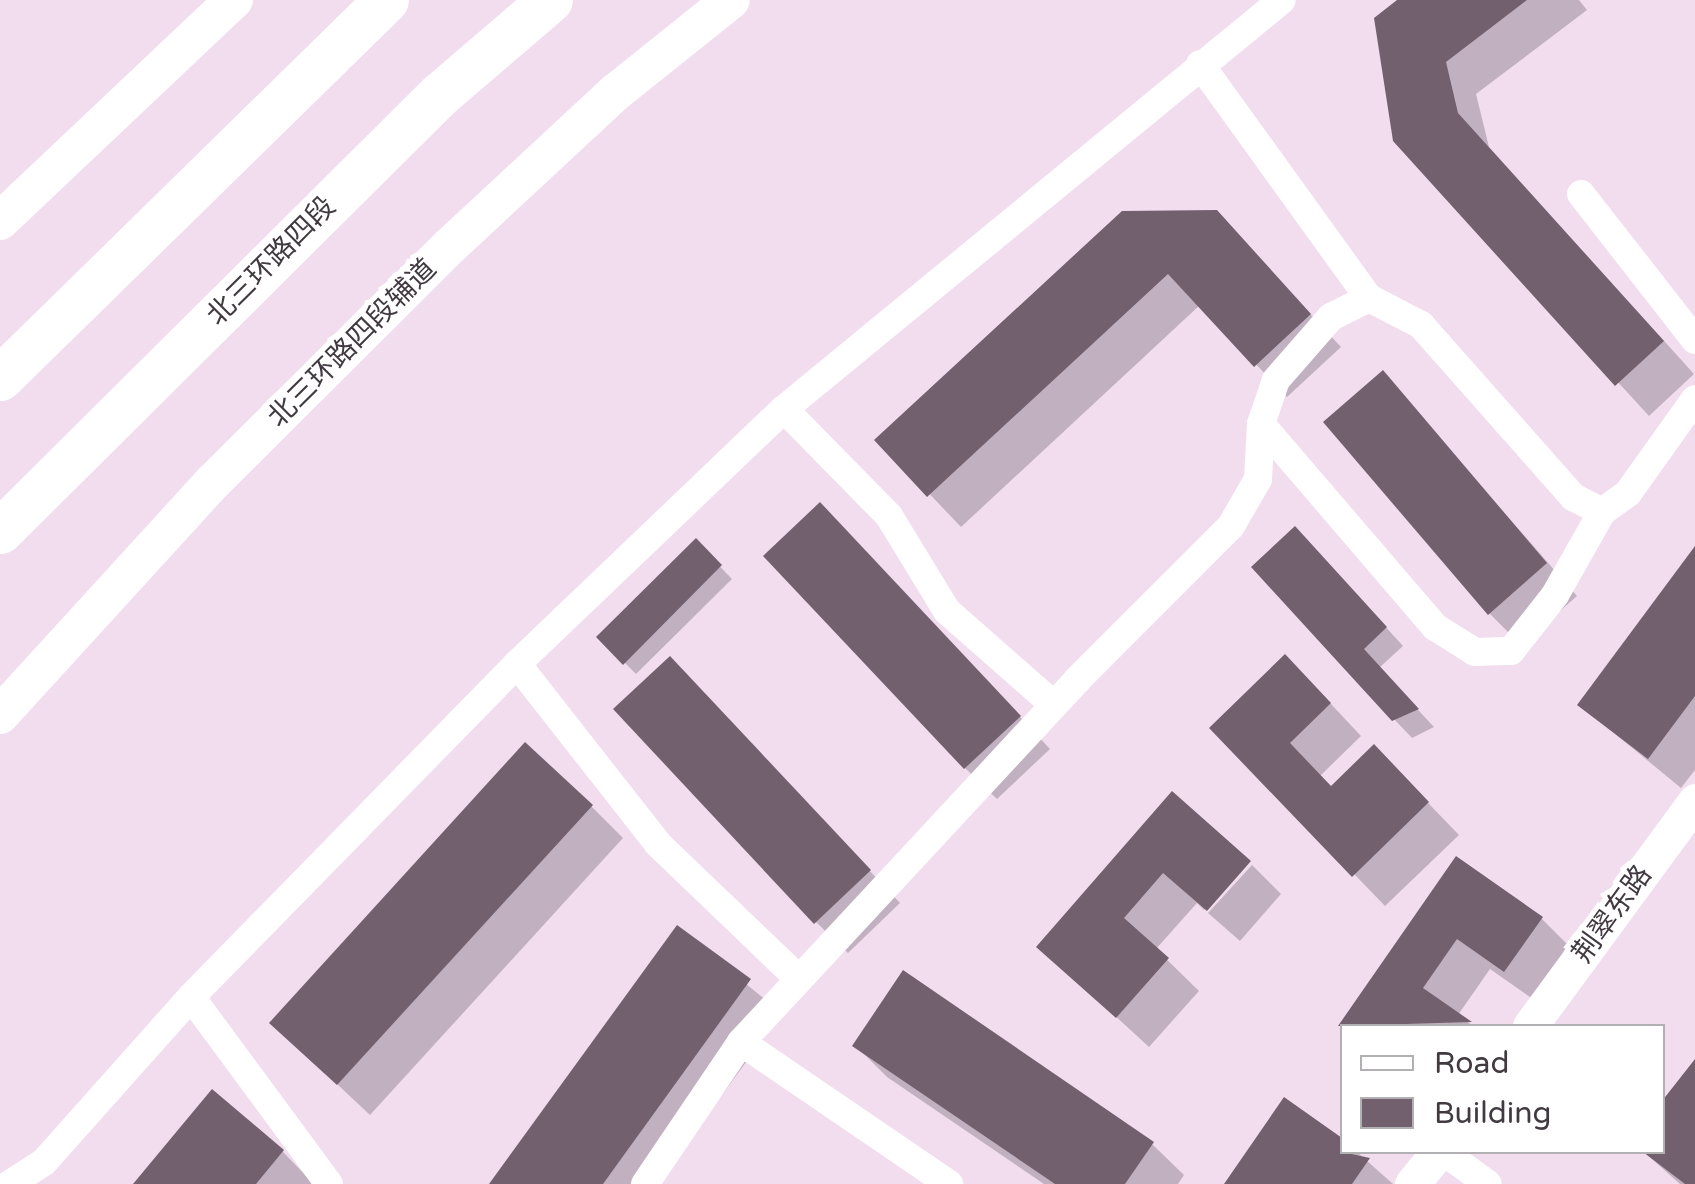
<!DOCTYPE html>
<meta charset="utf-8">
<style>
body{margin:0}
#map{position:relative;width:1695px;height:1184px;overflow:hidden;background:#f2ddef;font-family:"Varela Round","Noto Sans SC",sans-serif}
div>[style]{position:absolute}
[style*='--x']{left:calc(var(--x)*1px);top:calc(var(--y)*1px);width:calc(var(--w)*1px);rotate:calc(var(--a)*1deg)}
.shadow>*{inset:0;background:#0003}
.building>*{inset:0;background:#72606f}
.minor>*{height:28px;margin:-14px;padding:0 14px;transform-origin:14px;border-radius:14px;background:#fff}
.tertiary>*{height:35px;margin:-17.5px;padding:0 17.5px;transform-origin:17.5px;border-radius:17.5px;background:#fff}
.secondary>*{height:38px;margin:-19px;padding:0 19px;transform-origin:19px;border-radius:19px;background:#fff}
.trunk>*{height:45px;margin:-22.5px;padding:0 22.5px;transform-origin:22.5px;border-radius:22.5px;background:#fff}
span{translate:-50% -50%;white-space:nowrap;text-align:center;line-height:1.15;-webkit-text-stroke:10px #fff;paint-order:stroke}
.street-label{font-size:28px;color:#423a41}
.legend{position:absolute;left:1340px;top:1024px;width:325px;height:130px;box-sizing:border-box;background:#fff;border:2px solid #b3b0b3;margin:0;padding:12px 18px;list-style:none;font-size:30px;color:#423a41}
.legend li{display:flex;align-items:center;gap:20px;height:50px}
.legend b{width:50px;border:2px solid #b3b0b3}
</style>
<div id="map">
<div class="shadow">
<div style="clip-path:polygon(1401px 0,1579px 0,1587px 10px,1476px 94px,1489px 147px,1694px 374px,1649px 416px,1396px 140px)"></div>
<div style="clip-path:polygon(1216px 213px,1341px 347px,1287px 397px,1200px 305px,961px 527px,878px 440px)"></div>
<div style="clip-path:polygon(1383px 374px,1577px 596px,1521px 645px,1489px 613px)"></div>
<div style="clip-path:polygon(851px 537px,1050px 749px,997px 799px,965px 768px)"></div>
<div style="clip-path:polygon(696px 542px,732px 579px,636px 674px,599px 637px)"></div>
<div style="clip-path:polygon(1313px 547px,1403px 646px,1379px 668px,1434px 727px,1412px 738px,1394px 719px)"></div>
<div style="clip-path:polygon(1695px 550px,1695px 770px,1681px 788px,1580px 705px)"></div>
<div style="clip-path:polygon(1317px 689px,1361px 736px,1320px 776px,1332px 788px,1406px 780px,1459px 835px,1385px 906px,1213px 728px)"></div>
<div style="clip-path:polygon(701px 691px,900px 903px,848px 953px,816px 922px)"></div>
<div style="clip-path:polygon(1172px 794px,1248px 861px,1204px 910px,1197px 903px,1156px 949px,1199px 991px,1149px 1047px,1039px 946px)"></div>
<div style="clip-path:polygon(591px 806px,623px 838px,370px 1115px,305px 1054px)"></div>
<div style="clip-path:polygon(1456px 859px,1541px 918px,1573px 950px,1537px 1002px,1490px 969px,1458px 1015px,1473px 1026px,1342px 1027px)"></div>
<div style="clip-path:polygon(1252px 865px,1281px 894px,1240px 941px,1208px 913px)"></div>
<div style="clip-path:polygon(678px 929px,782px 1013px,657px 1184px,492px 1184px)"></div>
<div style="clip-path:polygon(855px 1045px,1152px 1144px,1184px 1175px,1178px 1184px,1044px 1184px,887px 1077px)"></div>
<div style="clip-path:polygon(1695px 1063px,1695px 1184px,1680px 1184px,1644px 1152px,1662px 1152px)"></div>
<div style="clip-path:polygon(213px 1093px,283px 1152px,314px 1184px,136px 1184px)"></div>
<div style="clip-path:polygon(1284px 1101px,1342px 1141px,1342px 1152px,1357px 1152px,1393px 1184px,1227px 1184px)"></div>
</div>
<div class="building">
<div style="clip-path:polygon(1397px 0,1527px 0,1446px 62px,1458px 113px,1664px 341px,1615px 386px,1393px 141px,1374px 18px)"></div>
<div style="clip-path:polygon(1217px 210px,1311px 314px,1254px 367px,1168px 274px,927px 497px,874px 440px,1122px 211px)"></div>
<div style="clip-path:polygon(1383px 370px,1547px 563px,1488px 615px,1323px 422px)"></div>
<div style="clip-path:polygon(820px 502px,1021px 716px,964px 769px,763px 556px)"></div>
<div style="clip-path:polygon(1295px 526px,1387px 627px,1364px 649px,1419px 709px,1392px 721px,1251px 567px)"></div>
<div style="clip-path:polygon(696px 538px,722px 565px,623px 665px,596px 637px)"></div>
<div style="clip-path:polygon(1695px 546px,1695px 696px,1648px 759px,1577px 705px)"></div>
<div style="clip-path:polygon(1285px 654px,1331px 703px,1290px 743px,1331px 786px,1374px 744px,1429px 802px,1352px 877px,1209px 728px)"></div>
<div style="clip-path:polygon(670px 656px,871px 870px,814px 924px,613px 709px)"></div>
<div style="clip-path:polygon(525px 742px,593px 805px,337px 1085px,269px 1023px)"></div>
<div style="clip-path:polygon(1172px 791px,1251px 861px,1207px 911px,1163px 873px,1124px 918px,1169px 958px,1116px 1018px,1036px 947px)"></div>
<div style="clip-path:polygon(1456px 856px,1543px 917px,1504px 972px,1457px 939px,1423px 988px,1472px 1022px,1338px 1026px)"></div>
<div style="clip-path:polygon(677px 925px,751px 979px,603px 1184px,489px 1184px)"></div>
<div style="clip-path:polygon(903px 970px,1154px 1142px,1125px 1184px,1055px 1184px,852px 1046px)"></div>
<div style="clip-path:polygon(1695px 1059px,1695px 1184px,1685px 1184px,1643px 1152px,1662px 1152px,1662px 1101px)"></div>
<div style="clip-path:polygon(212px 1089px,284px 1150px,256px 1184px,133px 1184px)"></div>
<div style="clip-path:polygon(1284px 1097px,1342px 1138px,1342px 1152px,1370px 1158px,1352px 1184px,1224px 1184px)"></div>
</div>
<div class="minor">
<div style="--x:1200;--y:64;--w:289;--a:54.2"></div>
<div style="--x:1581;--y:194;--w:185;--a:52"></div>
<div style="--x:784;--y:409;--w:150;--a:45.5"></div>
<div style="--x:889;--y:516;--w:111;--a:58.6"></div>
<div style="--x:947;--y:611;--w:142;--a:41.3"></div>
<div style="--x:1261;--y:424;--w:267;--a:49.4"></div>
<div style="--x:1435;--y:627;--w:47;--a:32"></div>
<div style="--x:1475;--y:652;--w:36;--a:-2"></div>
<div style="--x:1511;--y:651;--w:71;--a:-51.8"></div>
<div style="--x:1555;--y:595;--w:95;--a:-60.5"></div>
<div style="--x:517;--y:664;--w:229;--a:51.9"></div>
<div style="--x:658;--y:844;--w:195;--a:43.8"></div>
<div style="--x:741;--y:1042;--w:494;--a:-47.1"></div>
<div style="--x:1077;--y:680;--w:218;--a:-45"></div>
<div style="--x:1231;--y:526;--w:54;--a:-60.1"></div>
<div style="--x:1258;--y:479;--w:55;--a:-86.9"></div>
<div style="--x:1261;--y:424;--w:46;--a:-71.2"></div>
<div style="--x:1276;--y:380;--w:84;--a:-48.9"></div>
<div style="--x:1331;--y:317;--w:42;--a:-26.6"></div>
<div style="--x:1369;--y:298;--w:59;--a:27.4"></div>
<div style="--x:1421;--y:325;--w:230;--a:48.5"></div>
<div style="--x:1573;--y:497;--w:33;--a:27"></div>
<div style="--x:1602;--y:512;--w:32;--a:-36"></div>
<div style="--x:1628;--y:493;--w:115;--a:-54.5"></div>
<div style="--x:1444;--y:1152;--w:54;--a:36"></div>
<div style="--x:10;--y:1184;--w:40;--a:-32.9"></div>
<div style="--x:44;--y:1162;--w:221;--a:-48.3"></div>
<div style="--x:329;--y:1184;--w:232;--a:-126.4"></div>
<div style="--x:191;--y:997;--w:466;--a:-45.6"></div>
<div style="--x:517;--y:664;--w:369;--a:-43.7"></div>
<div style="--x:784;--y:409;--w:644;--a:-39.4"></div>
<div style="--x:645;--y:1184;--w:171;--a:-55.9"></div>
<div style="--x:741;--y:1042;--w:252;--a:34.3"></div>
</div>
<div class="tertiary">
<div style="--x:1530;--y:1026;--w:279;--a:-53.7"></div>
<div style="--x:1412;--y:1184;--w:41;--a:-50.9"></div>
</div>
<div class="secondary">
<div style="--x:0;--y:221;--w:322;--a:-43.4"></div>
<div style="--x:0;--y:715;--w:317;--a:-47.6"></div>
<div style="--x:214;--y:481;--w:333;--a:-44.9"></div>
<div style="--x:450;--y:246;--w:226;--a:-42.9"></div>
<div style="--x:616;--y:92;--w:147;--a:-38.7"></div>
</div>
<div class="trunk">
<div style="--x:0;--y:378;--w:540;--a:-44.4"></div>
<div style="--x:0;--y:531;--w:619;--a:-44.8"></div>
<div style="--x:439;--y:95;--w:146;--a:-40.6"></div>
</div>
<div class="street-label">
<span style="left:271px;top:261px;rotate:-45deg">北三环路四段</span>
<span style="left:352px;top:343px;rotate:-45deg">北三环路四段辅道</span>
<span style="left:1612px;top:914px;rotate:-54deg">荆翠东路</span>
</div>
<ul class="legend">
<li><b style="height:12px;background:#fff"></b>Road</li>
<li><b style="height:28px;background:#72606f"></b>Building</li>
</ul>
</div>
